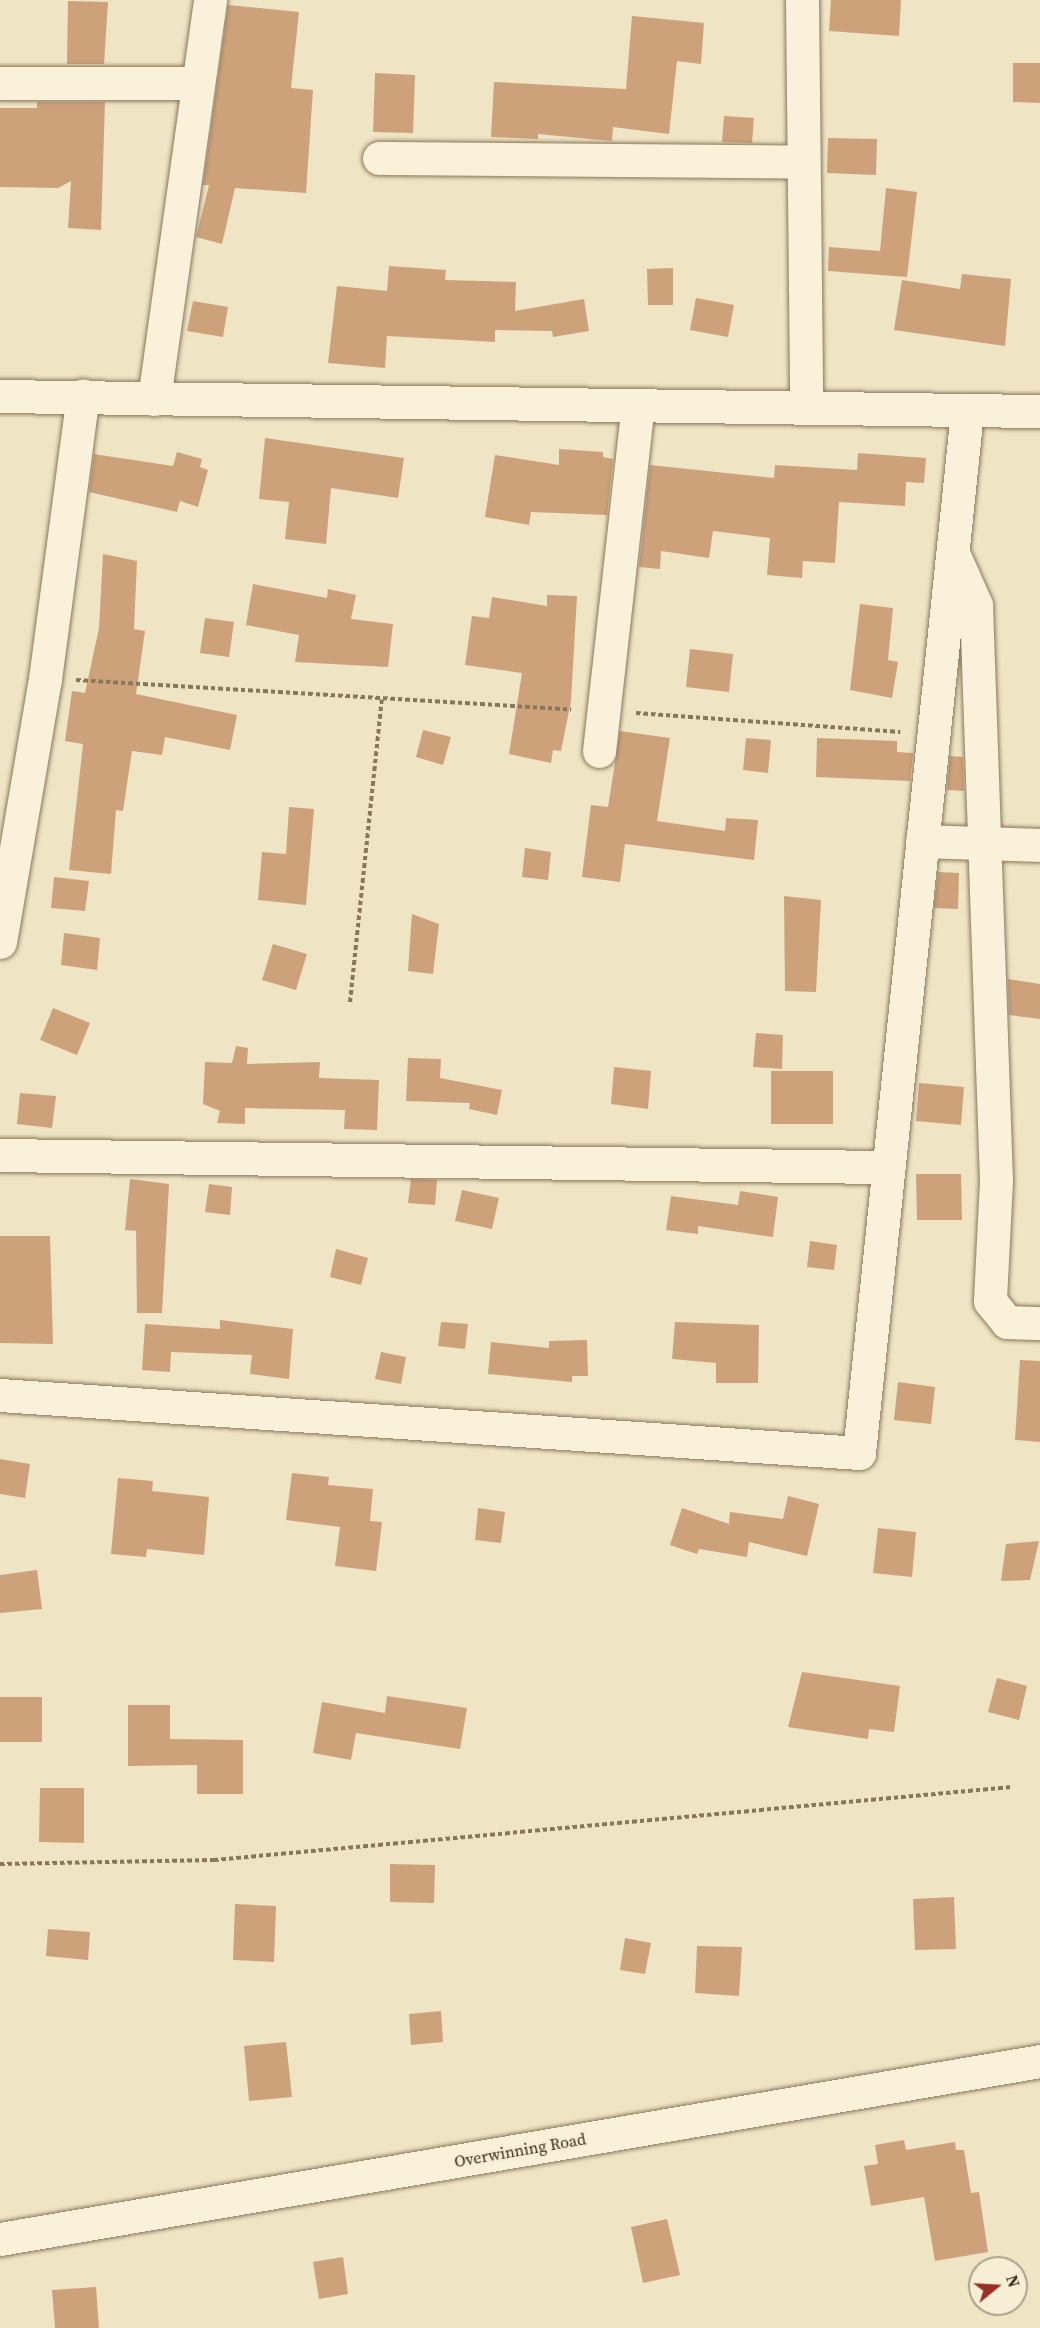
<!DOCTYPE html>
<style>
body{margin:0}
#map{position:relative;width:1040px;height:2328px;overflow:hidden;background:#efe5c5;font-family:"Source Serif 4",serif}
div>[style]{position:absolute}
[style*='--x']{left:calc(var(--x)*1px);top:calc(var(--y)*1px);width:calc(var(--w)*1px);rotate:calc(var(--a)*1deg)}
.building>*{inset:0;background:#cda27b}
.path>*{height:4px;margin-top:-2px;transform-origin:0;background:repeating-linear-gradient(90deg,#8a775b 0 4.5px,transparent 0 7.5px)}
.roads{filter:drop-shadow(0 0 2px #8a775b) drop-shadow(0 0 2px #8a775b)}
.minor>*{height:33px;margin:-16.5px;padding:0 16.5px;transform-origin:16.5px;border-radius:16.5px;background:#f9f1d9}
span{translate:-50% -50%;white-space:nowrap;text-align:center;line-height:1.15;-webkit-text-stroke:4.5px #f6eed5;paint-order:stroke}
.street-label{font-size:16px;color:#3a2d1f}
.north{position:absolute;left:968px;top:2256px;width:60px;height:60px;box-sizing:border-box;background:#f6eed5;border:2px solid #aba18c;border-radius:50%;rotate:72deg;font-size:16px;font-weight:700;line-height:24px;text-align:center;color:#3a2d1f}
.north::after{content:'';display:block;margin:auto;width:21px;height:27px;background:#9a2f2a;clip-path:polygon(50% 0,100% 100%,50% 72%,0 100%)}
</style>
<div id="map">
<div class="building">
<div style="clip-path:polygon(831px 0,901px 0,899px 36px,829px 31px)"></div>
<div style="clip-path:polygon(68px 1px,108px 2px,104px 64px,67px 64px)"></div>
<div style="clip-path:polygon(228px 5px,299px 12px,291px 88px,313px 90px,306px 193px,235px 188px,222px 244px,196px 237px,209px 185px,203px 185px)"></div>
<div style="clip-path:polygon(632px 16px,704px 23px,701px 64px,677px 61px,669px 134px,613px 127px,612px 141px,538px 134px,538px 139px,491px 137px,494px 82px,626px 89px)"></div>
<div style="clip-path:polygon(1013px 63px,1040px 63px,1040px 103px,1013px 102px)"></div>
<div style="clip-path:polygon(375px 73px,415px 75px,413px 133px,373px 132px)"></div>
<div style="clip-path:polygon(37px 102px,105px 102px,101px 230px,68px 228px,71px 181px,58px 188px,0 187px,0 108px,37px 108px)"></div>
<div style="clip-path:polygon(724px 116px,754px 118px,752px 143px,722px 142px)"></div>
<div style="clip-path:polygon(828px 138px,877px 139px,876px 175px,827px 173px)"></div>
<div style="clip-path:polygon(886px 188px,917px 192px,907px 277px,828px 271px,829px 247px,880px 251px)"></div>
<div style="clip-path:polygon(389px 266px,446px 270px,445px 280px,516px 282px,515px 311px,584px 299px,589px 331px,553px 337px,552px 331px,495px 330px,495px 342px,387px 336px,385px 368px,328px 363px,337px 286px,387px 291px)"></div>
<div style="clip-path:polygon(673px 268px,673px 305px,648px 305px,647px 269px)"></div>
<div style="clip-path:polygon(962px 274px,1011px 279px,1005px 346px,894px 330px,902px 280px,960px 289px)"></div>
<div style="clip-path:polygon(696px 298px,734px 305px,728px 337px,690px 330px)"></div>
<div style="clip-path:polygon(193px 301px,228px 307px,223px 337px,187px 331px)"></div>
<div style="clip-path:polygon(265px 438px,404px 458px,398px 498px,331px 488px,326px 544px,285px 539px,289px 502px,259px 499px)"></div>
<div style="clip-path:polygon(559px 449px,603px 452px,603px 457px,613px 459px,607px 515px,531px 512px,529px 525px,485px 517px,495px 455px,559px 465px)"></div>
<div style="clip-path:polygon(177px 452px,202px 459px,200px 467px,208px 470px,198px 507px,180px 501px,177px 512px,89px 492px,94px 454px,173px 466px)"></div>
<div style="clip-path:polygon(858px 453px,926px 458px,924px 483px,906px 482px,905px 506px,839px 502px,835px 563px,803px 561px,802px 578px,767px 575px,770px 538px,713px 531px,709px 558px,661px 551px,660px 569px,639px 567px,650px 465px,774px 478px,775px 465px,857px 470px)"></div>
<div style="clip-path:polygon(103px 554px,137px 561px,134px 629px,145px 631px,136px 694px,237px 715px,230px 750px,165px 737px,162px 755px,132px 751px,123px 811px,116px 810px,111px 874px,69px 870px,83px 744px,65px 741px,72px 691px,85px 693px,99px 628px)"></div>
<div style="clip-path:polygon(253px 584px,327px 598px,328px 589px,356px 595px,351px 619px,393px 624px,388px 667px,295px 662px,299px 635px,246px 625px)"></div>
<div style="clip-path:polygon(547px 595px,577px 596px,571px 701px,561px 751px,553px 750px,551px 763px,509px 754px,522px 673px,465px 665px,472px 616px,489px 618px,492px 597px,547px 606px)"></div>
<div style="clip-path:polygon(860px 604px,893px 608px,888px 660px,898px 662px,892px 698px,850px 690px)"></div>
<div style="clip-path:polygon(205px 618px,234px 622px,229px 657px,200px 653px)"></div>
<div style="clip-path:polygon(690px 649px,733px 654px,729px 692px,686px 687px)"></div>
<div style="clip-path:polygon(423px 730px,451px 737px,443px 765px,416px 757px)"></div>
<div style="clip-path:polygon(620px 731px,670px 738px,657px 821px,725px 831px,726px 818px,758px 820px,754px 860px,625px 844px,620px 882px,582px 877px,591px 805px,608px 807px)"></div>
<div style="clip-path:polygon(746px 738px,771px 740px,768px 773px,743px 770px)"></div>
<div style="clip-path:polygon(817px 738px,897px 741px,897px 752px,913px 753px,910px 781px,816px 777px)"></div>
<div style="clip-path:polygon(950px 756px,963px 757px,964px 791px,947px 790px)"></div>
<div style="clip-path:polygon(289px 807px,314px 809px,306px 905px,258px 900px,262px 852px,286px 854px)"></div>
<div style="clip-path:polygon(525px 848px,551px 852px,548px 880px,522px 877px)"></div>
<div style="clip-path:polygon(938px 872px,959px 873px,958px 909px,934px 908px)"></div>
<div style="clip-path:polygon(54px 877px,89px 881px,85px 911px,51px 908px)"></div>
<div style="clip-path:polygon(784px 896px,821px 900px,816px 992px,785px 991px)"></div>
<div style="clip-path:polygon(412px 914px,439px 924px,433px 974px,408px 971px)"></div>
<div style="clip-path:polygon(64px 933px,100px 938px,97px 970px,61px 965px)"></div>
<div style="clip-path:polygon(273px 944px,307px 954px,296px 990px,262px 980px)"></div>
<div style="clip-path:polygon(1008px 979px,1040px 984px,1040px 1019px,1009px 1015px)"></div>
<div style="clip-path:polygon(53px 1008px,90px 1023px,77px 1055px,40px 1040px)"></div>
<div style="clip-path:polygon(756px 1033px,783px 1035px,782px 1069px,753px 1067px)"></div>
<div style="clip-path:polygon(236px 1046px,248px 1048px,247px 1064px,320px 1062px,319px 1078px,379px 1080px,377px 1130px,344px 1129px,345px 1110px,245px 1108px,245px 1124px,217px 1123px,220px 1111px,203px 1104px,205px 1062px,232px 1063px)"></div>
<div style="clip-path:polygon(408px 1058px,441px 1059px,440px 1078px,502px 1090px,497px 1115px,469px 1109px,470px 1103px,406px 1101px)"></div>
<div style="clip-path:polygon(614px 1067px,651px 1071px,648px 1109px,611px 1104px)"></div>
<div style="clip-path:polygon(771px 1071px,833px 1071px,833px 1124px,771px 1124px)"></div>
<div style="clip-path:polygon(919px 1083px,964px 1087px,961px 1125px,916px 1121px)"></div>
<div style="clip-path:polygon(20px 1093px,56px 1096px,52px 1128px,17px 1124px)"></div>
<div style="clip-path:polygon(916px 1174px,961px 1174px,962px 1220px,917px 1220px)"></div>
<div style="clip-path:polygon(130px 1179px,169px 1184px,162px 1313px,137px 1313px,136px 1231px,125px 1230px)"></div>
<div style="clip-path:polygon(411px 1179px,437px 1180px,435px 1205px,408px 1203px)"></div>
<div style="clip-path:polygon(209px 1184px,232px 1187px,230px 1215px,205px 1212px)"></div>
<div style="clip-path:polygon(462px 1190px,499px 1198px,492px 1229px,455px 1221px)"></div>
<div style="clip-path:polygon(740px 1191px,778px 1197px,773px 1237px,698px 1226px,698px 1234px,666px 1230px,671px 1196px,738px 1205px)"></div>
<div style="clip-path:polygon(0 1236px,50px 1236px,53px 1344px,0 1343px)"></div>
<div style="clip-path:polygon(810px 1241px,837px 1245px,834px 1270px,807px 1267px)"></div>
<div style="clip-path:polygon(336px 1249px,368px 1258px,361px 1285px,330px 1277px)"></div>
<div style="clip-path:polygon(220px 1320px,293px 1329px,289px 1379px,250px 1374px,252px 1355px,171px 1352px,170px 1372px,142px 1370px,145px 1324px,220px 1329px)"></div>
<div style="clip-path:polygon(441px 1322px,468px 1324px,465px 1349px,438px 1346px)"></div>
<div style="clip-path:polygon(675px 1322px,759px 1325px,758px 1383px,716px 1383px,716px 1363px,672px 1359px)"></div>
<div style="clip-path:polygon(587px 1340px,588px 1376px,572px 1376px,572px 1382px,488px 1374px,491px 1342px,549px 1348px,549px 1341px)"></div>
<div style="clip-path:polygon(381px 1352px,406px 1357px,401px 1384px,375px 1379px)"></div>
<div style="clip-path:polygon(1020px 1360px,1040px 1361px,1040px 1442px,1015px 1440px)"></div>
<div style="clip-path:polygon(898px 1382px,935px 1387px,931px 1424px,894px 1420px)"></div>
<div style="clip-path:polygon(0 1459px,30px 1464px,25px 1498px,0 1494px)"></div>
<div style="clip-path:polygon(292px 1473px,329px 1477px,328px 1485px,373px 1489px,370px 1521px,382px 1522px,376px 1571px,335px 1566px,340px 1527px,286px 1520px)"></div>
<div style="clip-path:polygon(118px 1478px,153px 1481px,152px 1491px,209px 1497px,204px 1555px,147px 1549px,146px 1557px,111px 1554px)"></div>
<div style="clip-path:polygon(788px 1496px,819px 1504px,807px 1556px,749px 1542px,747px 1557px,699px 1549px,697px 1554px,670px 1545px,682px 1508px,729px 1524px,730px 1512px,783px 1519px)"></div>
<div style="clip-path:polygon(478px 1508px,505px 1512px,501px 1543px,475px 1540px)"></div>
<div style="clip-path:polygon(878px 1528px,916px 1532px,912px 1577px,873px 1573px)"></div>
<div style="clip-path:polygon(1039px 1541px,1030px 1580px,1001px 1581px,1006px 1544px)"></div>
<div style="clip-path:polygon(37px 1570px,42px 1609px,0 1613px,0 1575px)"></div>
<div style="clip-path:polygon(802px 1672px,900px 1686px,894px 1732px,869px 1729px,868px 1739px,788px 1727px)"></div>
<div style="clip-path:polygon(997px 1678px,1027px 1686px,1019px 1720px,988px 1712px)"></div>
<div style="clip-path:polygon(387px 1696px,467px 1708px,460px 1749px,356px 1733px,351px 1760px,313px 1753px,322px 1702px,385px 1713px)"></div>
<div style="clip-path:polygon(0 1697px,42px 1697px,42px 1742px,0 1742px)"></div>
<div style="clip-path:polygon(128px 1705px,170px 1705px,170px 1739px,243px 1740px,243px 1794px,197px 1794px,197px 1765px,128px 1766px)"></div>
<div style="clip-path:polygon(40px 1788px,84px 1788px,84px 1843px,39px 1842px)"></div>
<div style="clip-path:polygon(390px 1864px,435px 1865px,434px 1903px,390px 1902px)"></div>
<div style="clip-path:polygon(954px 1897px,956px 1949px,915px 1950px,913px 1899px)"></div>
<div style="clip-path:polygon(235px 1904px,276px 1906px,274px 1962px,233px 1960px)"></div>
<div style="clip-path:polygon(48px 1929px,90px 1932px,88px 1960px,46px 1956px)"></div>
<div style="clip-path:polygon(625px 1938px,651px 1943px,645px 1974px,620px 1970px)"></div>
<div style="clip-path:polygon(697px 1946px,742px 1947px,739px 1996px,695px 1993px)"></div>
<div style="clip-path:polygon(441px 2011px,443px 2042px,411px 2045px,409px 2014px)"></div>
<div style="clip-path:polygon(286px 2042px,292px 2097px,249px 2101px,244px 2046px)"></div>
<div style="clip-path:polygon(904px 2140px,906px 2150px,955px 2142px,956px 2150px,964px 2150px,971px 2193px,979px 2192px,988px 2252px,935px 2261px,924px 2197px,871px 2206px,864px 2166px,878px 2164px,875px 2145px)"></div>
<div style="clip-path:polygon(667px 2219px,680px 2275px,643px 2283px,631px 2227px)"></div>
<div style="clip-path:polygon(343px 2257px,348px 2294px,319px 2299px,313px 2262px)"></div>
<div style="clip-path:polygon(96px 2287px,99px 2328px,55px 2328px,52px 2290px)"></div>
</div>
<div class="path">
<div style="--x:76;--y:680;--w:496;--a:3.4"></div>
<div style="--x:636;--y:713;--w:265;--a:4.1"></div>
<div style="--x:350;--y:1002;--w:304;--a:-84"></div>
<div style="--x:0;--y:1864;--w:214;--a:-1.1"></div>
<div style="--x:214;--y:1860;--w:801;--a:-5.23"></div>
</div>
<div class="roads">
<div class="minor">
<div style="--x:802;--y:0;--w:406;--a:89.4"></div>
<div style="--x:0;--y:83;--w:198;--a:0"></div>
<div style="--x:379;--y:158;--w:423;--a:0.5"></div>
<div style="--x:0;--y:396;--w:1040;--a:0.83"></div>
<div style="--x:154;--y:399;--w:403;--a:-82"></div>
<div style="--x:953;--y:553;--w:57;--a:66.1"></div>
<div style="--x:976;--y:605;--w:576;--a:88.01"></div>
<div style="--x:996;--y:1181;--w:120;--a:92.9"></div>
<div style="--x:990;--y:1301;--w:27;--a:51"></div>
<div style="--x:1007;--y:1322;--w:33;--a:2"></div>
<div style="--x:599;--y:751;--w:348;--a:-83.6"></div>
<div style="--x:922;--y:841;--w:118;--a:1.9"></div>
<div style="--x:0;--y:942;--w:267;--a:-80.3"></div>
<div style="--x:45;--y:679;--w:286;--a:-82.4"></div>
<div style="--x:0;--y:1155;--w:887;--a:0.78"></div>
<div style="--x:0;--y:1395;--w:861;--a:3.86"></div>
<div style="--x:859;--y:1453;--w:1048;--a:-84.08"></div>
<div style="--x:0;--y:2239;--w:1055;--a:-9.71"></div>
</div>
</div>
<div class="street-label">
<span style="left:520px;top:2150px;rotate:-10deg">Overwinning Road</span>
</div>
<div class="north">N</div>
</div>
